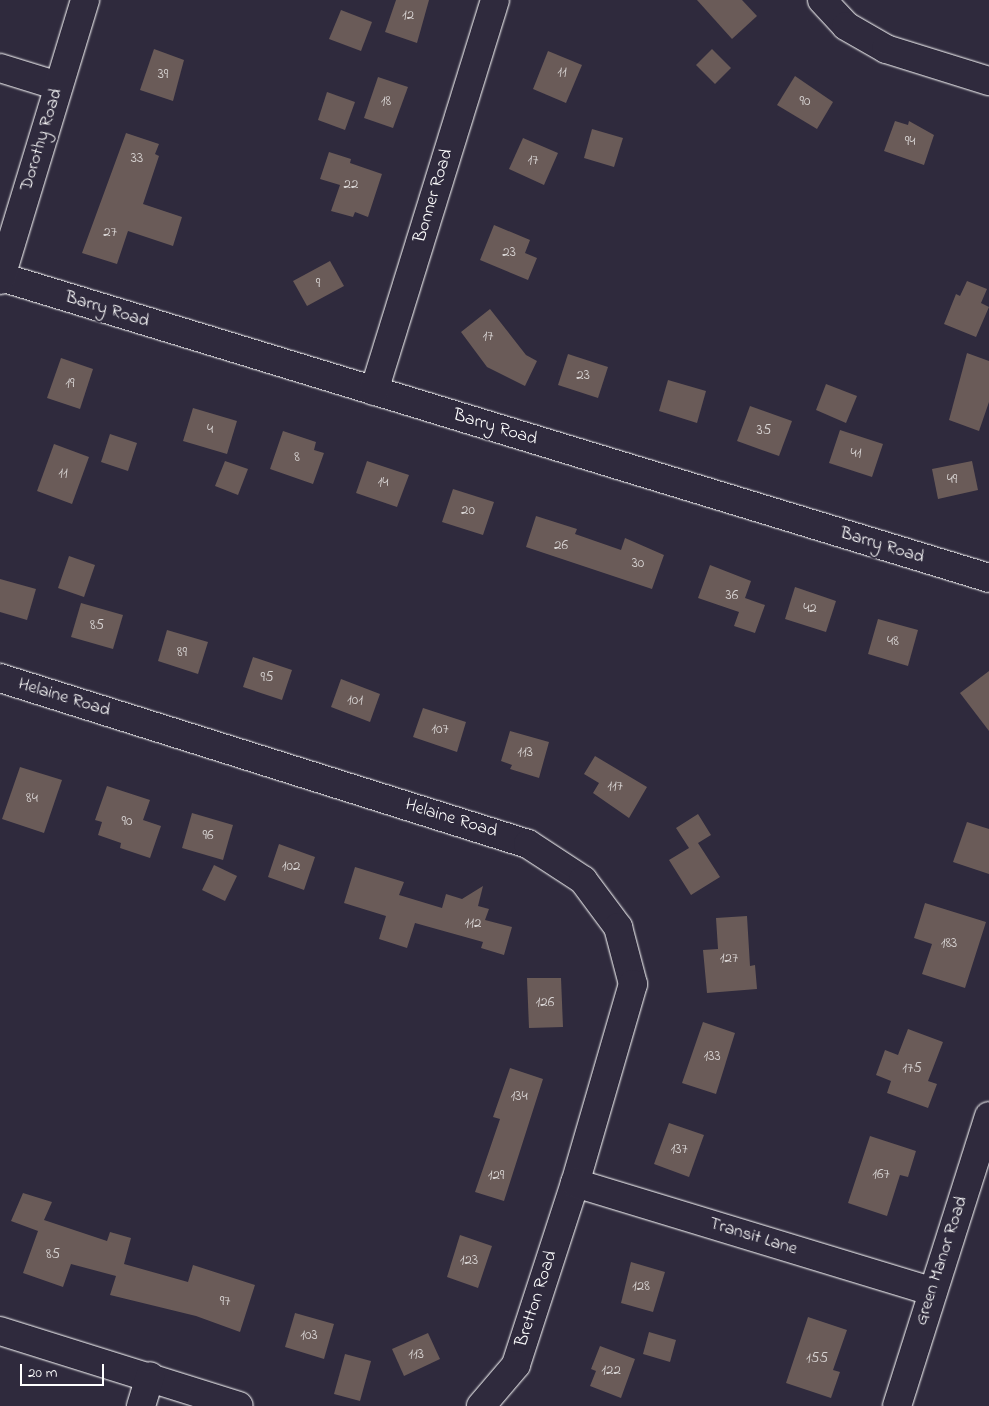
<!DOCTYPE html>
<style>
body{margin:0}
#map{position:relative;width:989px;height:1406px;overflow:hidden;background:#2f2a3d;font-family:"Indie Flower",sans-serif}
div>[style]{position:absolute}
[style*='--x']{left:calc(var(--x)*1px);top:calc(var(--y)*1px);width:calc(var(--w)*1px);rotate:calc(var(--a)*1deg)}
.building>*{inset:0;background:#6a5b58}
.roads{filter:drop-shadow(0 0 1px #fff) drop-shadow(0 0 1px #fff)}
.minor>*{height:28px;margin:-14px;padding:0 14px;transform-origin:14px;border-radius:14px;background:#2f2a3d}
span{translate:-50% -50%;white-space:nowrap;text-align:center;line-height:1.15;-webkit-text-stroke:4px #2f2a3d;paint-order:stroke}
.number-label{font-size:15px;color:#dad6d5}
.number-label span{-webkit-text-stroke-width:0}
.street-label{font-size:18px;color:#fff}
.scale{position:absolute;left:20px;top:1364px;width:84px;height:22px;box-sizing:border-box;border:2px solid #fff;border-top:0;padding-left:6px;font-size:15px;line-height:18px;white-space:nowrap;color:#fff;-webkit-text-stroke:4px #2f2a3d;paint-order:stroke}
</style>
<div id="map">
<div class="building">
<div style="clip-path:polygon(396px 0,429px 0,417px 43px,385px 32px)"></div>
<div style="clip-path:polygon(697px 0,742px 0,757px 16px,732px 39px)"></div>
<div style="clip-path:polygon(341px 10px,372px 22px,361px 51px,329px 39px)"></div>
<div style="clip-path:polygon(154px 49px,184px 60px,173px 101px,140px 90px)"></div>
<div style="clip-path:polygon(712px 49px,731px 68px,715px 84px,696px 65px)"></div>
<div style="clip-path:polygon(548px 51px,582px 65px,566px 103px,533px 89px)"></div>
<div style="clip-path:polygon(795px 76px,833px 102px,817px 129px,777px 105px)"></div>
<div style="clip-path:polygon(378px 77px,408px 87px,393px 128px,364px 118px)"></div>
<div style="clip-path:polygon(327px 92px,355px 102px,345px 130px,318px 120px)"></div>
<div style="clip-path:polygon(895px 121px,908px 125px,909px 121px,934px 135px,924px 165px,884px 151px)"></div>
<div style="clip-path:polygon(592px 129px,623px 138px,614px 167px,584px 158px)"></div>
<div style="clip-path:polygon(126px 133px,159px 144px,155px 154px,159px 156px,143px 204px,182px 217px,173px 246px,128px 231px,117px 264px,82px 253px)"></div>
<div style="clip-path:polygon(523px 138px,558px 153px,544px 185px,509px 169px)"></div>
<div style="clip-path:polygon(329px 152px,351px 159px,350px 163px,382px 174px,368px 217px,355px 212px,353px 217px,331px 211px,340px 185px,320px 179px)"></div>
<div style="clip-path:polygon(494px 225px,530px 240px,525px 253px,537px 258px,528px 280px,480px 260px)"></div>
<div style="clip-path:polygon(330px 261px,344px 286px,307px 306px,293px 281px)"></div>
<div style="clip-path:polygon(967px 281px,987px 289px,981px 303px,989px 307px,976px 337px,944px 324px,956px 294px,960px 296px)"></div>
<div style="clip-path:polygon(490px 309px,526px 355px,537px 361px,525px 386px,487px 367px,461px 332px)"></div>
<div style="clip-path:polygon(967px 353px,989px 361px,989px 402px,979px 431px,949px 420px)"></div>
<div style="clip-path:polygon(568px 354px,608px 367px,598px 398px,558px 385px)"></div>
<div style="clip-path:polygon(61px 358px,93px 369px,80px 409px,47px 398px)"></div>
<div style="clip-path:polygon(668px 380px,706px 391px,697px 423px,659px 411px)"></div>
<div style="clip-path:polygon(826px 384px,857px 396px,846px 423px,816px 410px)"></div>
<div style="clip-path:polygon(750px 406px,792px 421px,779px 456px,737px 441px)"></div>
<div style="clip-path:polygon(193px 408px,237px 421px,227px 454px,183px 441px)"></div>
<div style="clip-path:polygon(840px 430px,883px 444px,872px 477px,829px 463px)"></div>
<div style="clip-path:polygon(283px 431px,316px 442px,314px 450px,324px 453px,313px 484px,270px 469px)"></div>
<div style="clip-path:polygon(110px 434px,137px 443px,128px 471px,101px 462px)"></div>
<div style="clip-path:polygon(54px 444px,89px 457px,72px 504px,37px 491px)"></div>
<div style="clip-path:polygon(225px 461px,248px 469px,238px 495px,215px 486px)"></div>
<div style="clip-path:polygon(367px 461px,409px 475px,397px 507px,356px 493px)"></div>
<div style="clip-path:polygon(972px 461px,978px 490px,938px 499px,932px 469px)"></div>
<div style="clip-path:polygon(453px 489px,494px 502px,483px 535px,442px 522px)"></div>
<div style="clip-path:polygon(536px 516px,577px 529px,575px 534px,621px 550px,625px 538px,664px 555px,652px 589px,526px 547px)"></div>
<div style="clip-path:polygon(69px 556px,95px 565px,84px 597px,58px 588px)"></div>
<div style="clip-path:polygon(710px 565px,751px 581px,745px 598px,765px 605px,755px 633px,734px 626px,739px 612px,698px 598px)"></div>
<div style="clip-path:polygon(0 579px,36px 589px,27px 620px,0 612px)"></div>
<div style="clip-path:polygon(795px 587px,836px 601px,826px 632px,785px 619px)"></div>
<div style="clip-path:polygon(81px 603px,123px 615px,113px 649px,71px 637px)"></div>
<div style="clip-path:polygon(878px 619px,918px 630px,908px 666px,868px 654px)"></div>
<div style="clip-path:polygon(167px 630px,208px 642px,198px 674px,158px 661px)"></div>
<div style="clip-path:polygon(253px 657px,292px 670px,282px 700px,243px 687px)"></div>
<div style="clip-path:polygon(989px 671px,989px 731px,960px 693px)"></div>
<div style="clip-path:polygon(341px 679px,380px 694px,370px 722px,331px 707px)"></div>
<div style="clip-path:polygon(423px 708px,466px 722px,457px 752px,413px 737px)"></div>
<div style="clip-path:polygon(510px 731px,549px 742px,539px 778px,510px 769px,512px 765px,501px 761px)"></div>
<div style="clip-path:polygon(595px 756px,647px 787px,629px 818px,593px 793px,599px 783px,584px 774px)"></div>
<div style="clip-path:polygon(20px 767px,62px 780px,44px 833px,2px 819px)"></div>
<div style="clip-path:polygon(107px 786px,150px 800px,143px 820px,161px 826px,150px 858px,120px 848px,121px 843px,98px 835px,102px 822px,95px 820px)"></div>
<div style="clip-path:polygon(192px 813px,233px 825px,223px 860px,182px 848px)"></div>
<div style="clip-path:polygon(698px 814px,711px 835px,698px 843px,720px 877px,691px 895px,669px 860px,689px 848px,676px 828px)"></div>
<div style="clip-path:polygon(967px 822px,989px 829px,989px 874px,953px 862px)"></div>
<div style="clip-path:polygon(279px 844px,315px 857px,304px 890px,268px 877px)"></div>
<div style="clip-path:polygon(214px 865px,237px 876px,225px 901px,202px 890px)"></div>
<div style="clip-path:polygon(355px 867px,404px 882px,399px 895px,442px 908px,446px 894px,462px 899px,483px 886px,478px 906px,489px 909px,485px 920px,512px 927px,504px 955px,481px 948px,483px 942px,415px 923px,407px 948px,379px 939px,386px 916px,344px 903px)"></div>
<div style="clip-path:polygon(925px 903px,986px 922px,965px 988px,922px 974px,932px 944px,914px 938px)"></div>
<div style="clip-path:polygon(747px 916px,750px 966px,755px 965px,757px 989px,707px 993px,703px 950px,718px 949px,716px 918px)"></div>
<div style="clip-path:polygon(527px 978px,561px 978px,563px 1027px,529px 1028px)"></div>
<div style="clip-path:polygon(703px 1022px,735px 1033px,716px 1094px,682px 1083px)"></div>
<div style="clip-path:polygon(908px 1029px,943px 1042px,928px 1081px,937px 1084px,928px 1108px,887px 1093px,891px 1081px,876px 1075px,885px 1050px,898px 1055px)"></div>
<div style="clip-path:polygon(510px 1068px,543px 1079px,504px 1201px,475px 1192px,500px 1119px,493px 1117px)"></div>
<div style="clip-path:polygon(669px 1123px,704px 1135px,689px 1177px,654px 1164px)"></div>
<div style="clip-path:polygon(870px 1136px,916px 1151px,908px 1177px,900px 1175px,887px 1216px,848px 1203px)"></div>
<div style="clip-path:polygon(23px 1193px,52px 1202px,44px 1220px,107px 1241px,110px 1232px,131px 1238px,124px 1264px,188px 1282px,193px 1265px,255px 1285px,240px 1332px,196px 1316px,110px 1295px,116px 1276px,71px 1264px,63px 1287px,23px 1273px,38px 1231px,11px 1221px)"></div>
<div style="clip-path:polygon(460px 1235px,492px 1246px,478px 1288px,447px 1277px)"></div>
<div style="clip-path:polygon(631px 1262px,665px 1272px,653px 1312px,621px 1303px)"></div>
<div style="clip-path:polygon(295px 1313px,334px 1324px,324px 1359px,285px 1347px)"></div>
<div style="clip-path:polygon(808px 1317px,847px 1330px,833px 1370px,840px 1372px,831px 1398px,786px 1383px)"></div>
<div style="clip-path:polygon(649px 1332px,676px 1340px,670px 1362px,643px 1354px)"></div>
<div style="clip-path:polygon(428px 1333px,440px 1359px,404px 1376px,392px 1349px)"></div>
<div style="clip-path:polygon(600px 1346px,635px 1359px,621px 1398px,590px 1386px,596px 1371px,591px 1369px)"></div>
<div style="clip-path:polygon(345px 1354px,371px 1361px,360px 1401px,334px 1394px)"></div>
</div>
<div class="roads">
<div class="minor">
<div style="--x:822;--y:0;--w:35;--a:47"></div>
<div style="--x:846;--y:26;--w:46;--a:29.9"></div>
<div style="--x:886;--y:49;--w:108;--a:17.3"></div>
<div style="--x:0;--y:68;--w:61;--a:17.2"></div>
<div style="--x:1;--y:277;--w:1033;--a:16.94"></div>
<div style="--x:0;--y:280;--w:293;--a:-73.1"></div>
<div style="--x:374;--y:391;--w:409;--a:-72.8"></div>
<div style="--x:0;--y:678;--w:553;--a:17.45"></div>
<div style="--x:528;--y:844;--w:66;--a:33.2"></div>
<div style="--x:583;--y:880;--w:59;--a:53.3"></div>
<div style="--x:618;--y:927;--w:59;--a:75.3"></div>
<div style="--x:633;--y:984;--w:207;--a:106.2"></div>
<div style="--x:575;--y:1183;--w:191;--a:108"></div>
<div style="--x:516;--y:1365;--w:54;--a:130.5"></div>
<div style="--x:575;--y:1183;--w:372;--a:16.9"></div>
<div style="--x:0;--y:1331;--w:250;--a:17.4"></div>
<div style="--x:141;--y:1406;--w:31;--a:-73"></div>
<div style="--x:897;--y:1406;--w:304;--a:-72.4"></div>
</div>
</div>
<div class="number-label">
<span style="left:408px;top:16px">12</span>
<span style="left:562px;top:73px">11</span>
<span style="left:163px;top:75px">39</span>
<span style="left:386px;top:102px">18</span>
<span style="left:805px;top:102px">90</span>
<span style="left:910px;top:142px">94</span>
<span style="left:137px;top:159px">33</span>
<span style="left:533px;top:161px">17</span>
<span style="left:351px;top:185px">22</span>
<span style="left:110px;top:233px">27</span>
<span style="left:509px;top:253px">23</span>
<span style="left:318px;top:284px">9</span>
<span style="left:488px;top:337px">17</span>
<span style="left:583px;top:376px">23</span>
<span style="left:70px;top:384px">19</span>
<span style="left:210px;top:430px">4</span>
<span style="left:764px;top:431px">35</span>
<span style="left:856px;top:454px">41</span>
<span style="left:297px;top:458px">8</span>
<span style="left:63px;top:474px">11</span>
<span style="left:952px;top:480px">49</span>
<span style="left:383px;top:483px">14</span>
<span style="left:468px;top:511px">20</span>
<span style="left:561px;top:546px">26</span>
<span style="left:638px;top:564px">30</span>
<span style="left:732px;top:596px">36</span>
<span style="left:810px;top:609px">42</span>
<span style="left:97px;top:626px">85</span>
<span style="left:893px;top:642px">48</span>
<span style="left:182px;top:653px">89</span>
<span style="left:267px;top:678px">95</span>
<span style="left:355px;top:701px">101</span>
<span style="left:440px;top:730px">107</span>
<span style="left:525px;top:753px">113</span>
<span style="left:615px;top:787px">117</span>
<span style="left:32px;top:799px">84</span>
<span style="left:127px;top:822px">90</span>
<span style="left:208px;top:836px">96</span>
<span style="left:291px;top:867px">102</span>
<span style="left:473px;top:924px">112</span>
<span style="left:949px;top:944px">183</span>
<span style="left:729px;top:959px">127</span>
<span style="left:545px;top:1003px">126</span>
<span style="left:712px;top:1057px">133</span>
<span style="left:912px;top:1069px">175</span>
<span style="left:519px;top:1097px">134</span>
<span style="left:679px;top:1150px">137</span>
<span style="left:881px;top:1175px">167</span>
<span style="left:496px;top:1176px">129</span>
<span style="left:53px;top:1255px">85</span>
<span style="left:469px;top:1261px">123</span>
<span style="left:641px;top:1287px">128</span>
<span style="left:225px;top:1302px">97</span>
<span style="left:309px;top:1336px">103</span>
<span style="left:416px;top:1355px">113</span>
<span style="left:817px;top:1359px">155</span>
<span style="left:611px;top:1371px">122</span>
</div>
<div class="street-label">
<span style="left:42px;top:140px;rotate:-73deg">Dorothy Road</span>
<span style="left:434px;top:196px;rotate:-73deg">Bonner Road</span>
<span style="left:107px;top:310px;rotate:17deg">Barry Road</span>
<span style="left:495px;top:428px;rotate:17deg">Barry Road</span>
<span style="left:882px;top:546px;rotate:17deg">Barry Road</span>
<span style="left:64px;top:698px;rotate:17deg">Helaine Road</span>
<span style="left:451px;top:819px;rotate:17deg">Helaine Road</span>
<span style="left:753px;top:1237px;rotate:17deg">Transit Lane</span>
<span style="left:942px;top:1261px;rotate:-72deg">Green Manor Road</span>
<span style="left:537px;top:1299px;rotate:-72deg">Bretton Road</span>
</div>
<div class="scale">20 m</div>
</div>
